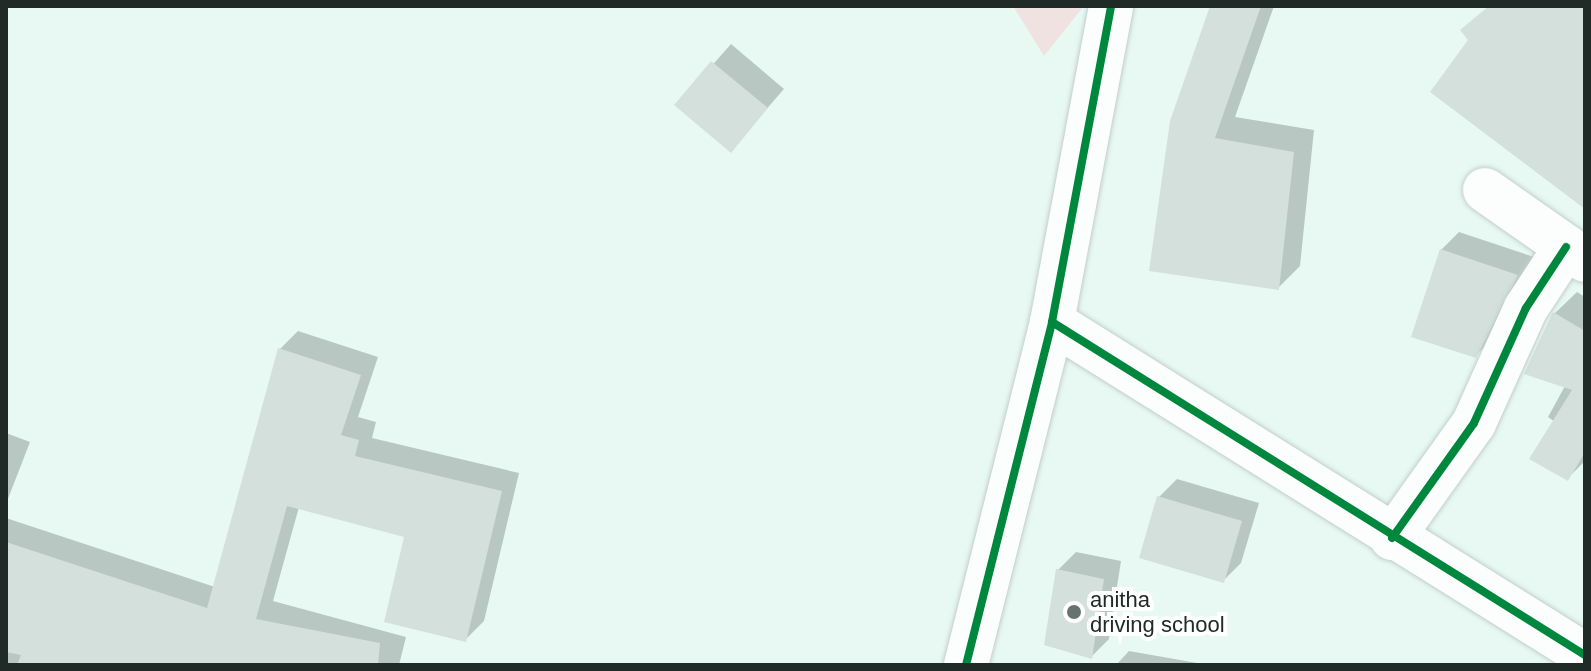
<!DOCTYPE html>
<style>
body{margin:0}
#map{position:relative;width:1591px;height:671px;overflow:hidden;background:#e8f9f4;font-family:Helvetica,sans-serif}
div>[style]{position:absolute}
[style*='--x']{left:calc(var(--x)*1px);top:calc(var(--y)*1px);width:calc(var(--w)*1px);rotate:calc(var(--a)*1deg)}
.green>*{inset:0;background:#f1e2e2}
.shadow>*{inset:0;background:#0003}
.building>*{inset:0;background:#d3e0dc}
.roads{filter:drop-shadow(0 0 2px #c2cfcb) drop-shadow(0 0 2px #c2cfcb)}
.minor>*{height:44px;margin:-22px;padding:0 22px;transform-origin:22px;border-radius:22px;background:#fcfefd}
.cycleway>*{height:8px;margin:-4px;padding:0 4px;transform-origin:4px;border-radius:4px;background:#00873e}
.dots>*{width:22px;height:22px;translate:-50% -50%;box-sizing:border-box;border:4px solid #fff;border-radius:50%}
span{translate:-50% -50%;white-space:nowrap;text-align:center;line-height:1.15;-webkit-text-stroke:8px #fff;paint-order:stroke}
.poi-label{font-size:22px;color:#202b28}
.left{translate:0 -50%;text-align:left}
.frame{position:absolute;inset:0;border:8px solid #202b28;pointer-events:none}
</style>
<div id="map">
<div class="green">
<div style="clip-path:polygon(1013px 6px,1084px 6px,1044px 56px)"></div>
</div>
<div class="shadow">
<div style="clip-path:polygon(1212px 6px,1274px 6px,1235px 117px,1314px 130px,1300px 266px,1278px 288px,1152px 269px)"></div>
<div style="clip-path:polygon(731px 44px,784px 89px,731px 150px,677px 105px)"></div>
<div style="clip-path:polygon(1459px 232px,1534px 257px,1494px 338px,1475px 356px,1441px 250px)"></div>
<div style="clip-path:polygon(1577px 292px,1585px 297px,1585px 461px,1567px 479px,1555px 422px,1548px 417px,1565px 386px,1555px 313px)"></div>
<div style="clip-path:polygon(298px 331px,378px 357px,358px 417px,376px 422px,372px 438px,519px 473px,484px 621px,465px 640px,407px 536px,299px 507px,273px 601px,406px 637px,399px 665px,6px 665px,6px 518px,215px 587px,280px 349px)"></div>
<div style="clip-path:polygon(6px 433px,30px 442px,6px 504px)"></div>
<div style="clip-path:polygon(1177px 479px,1259px 503px,1241px 563px,1223px 581px,1159px 497px)"></div>
<div style="clip-path:polygon(1076px 552px,1121px 561px,1109px 639px,1091px 657px,1058px 570px)"></div>
<div style="clip-path:polygon(1129px 651px,1203px 664px,1202px 665px,1116px 665px)"></div>
</div>
<div class="building">
<div style="clip-path:polygon(1210px 6px,1261px 6px,1215px 138px,1294px 152px,1279px 290px,1149px 271px,1170px 121px)"></div>
<div style="clip-path:polygon(1489px 6px,1585px 6px,1585px 209px,1430px 92px,1468px 40px,1460px 30px)"></div>
<div style="clip-path:polygon(711px 61px,768px 108px,731px 153px,674px 105px)"></div>
<div style="clip-path:polygon(1440px 249px,1518px 275px,1476px 358px,1411px 337px)"></div>
<div style="clip-path:polygon(1553px 312px,1585px 331px,1585px 452px,1568px 481px,1529px 459px,1572px 390px,1524px 374px)"></div>
<div style="clip-path:polygon(278px 348px,361px 375px,341px 435px,359px 440px,355px 456px,502px 491px,466px 642px,384px 622px,404px 537px,287px 506px,256px 619px,380px 643px,378px 665px,17px 665px,21px 655px,6px 652px,6px 542px,207px 608px)"></div>
<div style="clip-path:polygon(1157px 496px,1242px 521px,1224px 583px,1139px 558px)"></div>
<div style="clip-path:polygon(1056px 569px,1104px 579px,1092px 659px,1044px 645px)"></div>
</div>
<div class="roads">
<div class="minor">
<div style="--x:1485;--y:190;--w:122;--a:35"></div>
<div style="--x:1052;--y:322;--w:628;--a:32"></div>
<div style="--x:1392;--y:538;--w:141;--a:-54.5"></div>
<div style="--x:1474;--y:423;--w:126;--a:-65.7"></div>
<div style="--x:1526;--y:308;--w:73;--a:-56.7"></div>
<div style="--x:966;--y:665;--w:354;--a:-75.9"></div>
<div style="--x:1052;--y:322;--w:321;--a:-79.4"></div>
</div>
</div>
<div class="cycleway">
<div style="--x:1052;--y:322;--w:628;--a:32"></div>
<div style="--x:1392;--y:538;--w:141;--a:-54.5"></div>
<div style="--x:1474;--y:423;--w:126;--a:-65.7"></div>
<div style="--x:1526;--y:308;--w:73;--a:-56.7"></div>
<div style="--x:966;--y:665;--w:354;--a:-75.9"></div>
<div style="--x:1052;--y:322;--w:321;--a:-79.4"></div>
</div>
<div class="dots">
<div style="left:1074px;top:612px;background:#66736f"></div>
</div>
<div class="poi-label">
<span class="left" style="left:1090px;top:612px">anitha<br>driving school</span>
</div>
<div class="frame"></div>
</div>
